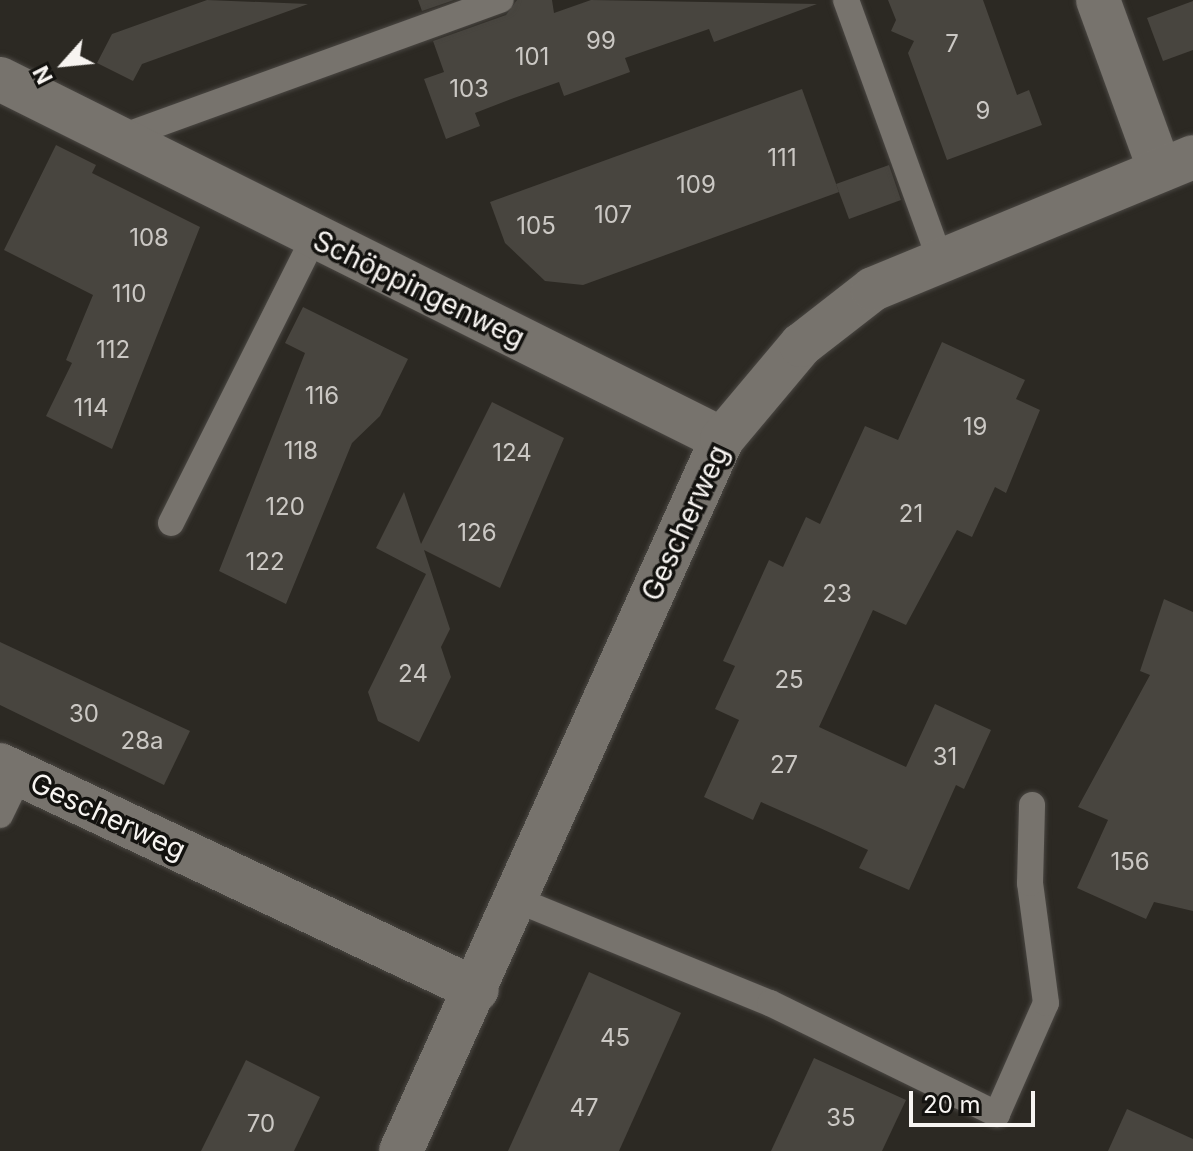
<!DOCTYPE html>
<meta charset="utf-8">
<style>
body{margin:0}
#map{position:relative;width:1193px;height:1151px;overflow:hidden;background:#2c2923;font-family:Inter,sans-serif}
div>[style]{position:absolute}
[style*='--x']{left:calc(var(--x)*1px);top:calc(var(--y)*1px);width:calc(var(--w)*1px);rotate:calc(var(--a)*1deg)}
.building>*{inset:0;background:#48453f}
.roads{filter:drop-shadow(0 0 2px #4a4743) drop-shadow(0 0 2px #4a4743)}
.lane>*{height:26px;margin:-13px;padding:0 13px;transform-origin:13px;border-radius:13px;background:#77736d}
.street>*{height:44px;margin:-22px;padding:0 22px;transform-origin:22px;border-radius:22px;background:#77736d}
span{translate:-50% -50%;white-space:nowrap;text-align:center;line-height:1.15;-webkit-text-stroke:7px #13120f;paint-order:stroke}
.number-label{font-size:24px;color:#cbc8c4}
.number-label span{-webkit-text-stroke-width:0}
.street-label{font-size:28px;color:#f7f4f1}
.north{position:absolute;left:24px;top:24px;width:80px;height:80px;-webkit-text-stroke:6px #13120f;paint-order:stroke;rotate:243deg;font-size:22px;font-weight:700;line-height:32px;text-align:center;color:#f7f4f1}
.north::after{content:'';display:block;margin:auto;width:28px;height:36px;background:#f7f4f1;clip-path:polygon(50% 0,100% 100%,50% 72%,0 100%)}
.scale{position:absolute;left:909px;top:1091px;width:126px;height:36px;box-sizing:border-box;border:4px solid #f7f4f1;border-top:0;padding-left:10px;font-size:24px;line-height:28px;white-space:nowrap;color:#f7f4f1;-webkit-text-stroke:6px #13120f;paint-order:stroke}
</style>
<div id="map">
<div class="building">
<div style="clip-path:polygon(207px 0,308px 4px,142px 64px,133px 81px,97px 63px,112px 34px)"></div>
<div style="clip-path:polygon(418px 0,454px 0,422px 11px)"></div>
<div style="clip-path:polygon(517px 0,552px 0,554px 13px,591px 0,817px 4px,714px 42px,709px 29px,625px 58px,630px 72px,564px 96px,559px 82px,514px 98px,475px 113px,480px 126px,446px 139px,424px 79px,444px 72px,433px 41px,506px 15px)"></div>
<div style="clip-path:polygon(888px 0,983px 0,1017px 95px,1029px 90px,1042px 125px,947px 160px,908px 53px,914px 41px,891px 31px,896px 20px)"></div>
<div style="clip-path:polygon(1193px 1px,1193px 50px,1163px 61px,1147px 18px)"></div>
<div style="clip-path:polygon(802px 89px,839px 192px,583px 285px,545px 281px,505px 243px,490px 202px)"></div>
<div style="clip-path:polygon(56px 145px,96px 165px,92px 173px,200px 227px,112px 449px,46px 416px,72px 363px,66px 360px,93px 295px,4px 250px)"></div>
<div style="clip-path:polygon(889px 165px,901px 200px,849px 219px,836px 184px)"></div>
<div style="clip-path:polygon(303px 307px,408px 359px,380px 416px,352px 443px,286px 604px,219px 571px,305px 353px,285px 343px)"></div>
<div style="clip-path:polygon(942px 342px,1025px 380px,1016px 399px,1040px 410px,1006px 493px,995px 487px,972px 537px,957px 530px,906px 625px,873px 610px,819px 727px,906px 767px,935px 704px,991px 730px,964px 789px,956px 785px,909px 890px,859px 868px,868px 850px,820px 828px,761px 802px,753px 820px,704px 797px,739px 720px,715px 709px,735px 666px,723px 661px,769px 560px,783px 567px,806px 517px,820px 524px,865px 426px,898px 440px)"></div>
<div style="clip-path:polygon(492px 402px,564px 438px,500px 588px,424px 550px,450px 629px,441px 647px,451px 677px,419px 742px,378px 721px,368px 692px,426px 574px,376px 548px,404px 492px,421px 544px)"></div>
<div style="clip-path:polygon(1164px 599px,1193px 612px,1193px 911px,1154px 902px,1146px 919px,1077px 888px,1108px 820px,1078px 807px,1150px 675px,1140px 671px)"></div>
<div style="clip-path:polygon(0 642px,190px 731px,164px 785px,0 705px)"></div>
<div style="clip-path:polygon(589px 972px,681px 1013px,619px 1151px,508px 1151px)"></div>
<div style="clip-path:polygon(814px 1058px,906px 1100px,882px 1151px,771px 1151px)"></div>
<div style="clip-path:polygon(246px 1060px,320px 1097px,294px 1151px,201px 1151px)"></div>
<div style="clip-path:polygon(1127px 1109px,1193px 1139px,1193px 1151px,1108px 1151px)"></div>
</div>
<div class="roads">
<div class="lane">
<div style="--x:846;--y:0;--w:273;--a:70.1"></div>
<div style="--x:116;--y:139;--w:409;--a:-19.9"></div>
<div style="--x:171;--y:523;--w:319;--a:-63.4"></div>
<div style="--x:0;--y:815;--w:46;--a:-64"></div>
<div style="--x:517;--y:900;--w:273;--a:22.2"></div>
<div style="--x:770;--y:1003;--w:253;--a:26.1"></div>
<div style="--x:997;--y:1114;--w:121;--a:-66.2"></div>
<div style="--x:1046;--y:1003;--w:121;--a:-97.6"></div>
<div style="--x:1030;--y:883;--w:78;--a:-88.5"></div>
</div>
<div class="street">
<div style="--x:1098;--y:0;--w:181;--a:70"></div>
<div style="--x:0;--y:79;--w:807;--a:26.5"></div>
<div style="--x:0;--y:765;--w:527;--a:25.25"></div>
<div style="--x:401;--y:1151;--w:781;--a:-65.73"></div>
<div style="--x:722;--y:439;--w:123;--a:-50"></div>
<div style="--x:801;--y:345;--w:91;--a:-37.9"></div>
<div style="--x:873;--y:289;--w:346;--a:-22.4"></div>
</div>
</div>
<div class="number-label">
<span style="left:601px;top:41px">99</span>
<span style="left:952px;top:44px">7</span>
<span style="left:532px;top:57px">101</span>
<span style="left:469px;top:89px">103</span>
<span style="left:983px;top:111px">9</span>
<span style="left:782px;top:158px">111</span>
<span style="left:696px;top:185px">109</span>
<span style="left:613px;top:215px">107</span>
<span style="left:536px;top:226px">105</span>
<span style="left:149px;top:238px">108</span>
<span style="left:129px;top:294px">110</span>
<span style="left:113px;top:350px">112</span>
<span style="left:322px;top:396px">116</span>
<span style="left:91px;top:408px">114</span>
<span style="left:975px;top:427px">19</span>
<span style="left:301px;top:451px">118</span>
<span style="left:512px;top:453px">124</span>
<span style="left:285px;top:507px">120</span>
<span style="left:911px;top:514px">21</span>
<span style="left:477px;top:533px">126</span>
<span style="left:265px;top:562px">122</span>
<span style="left:837px;top:594px">23</span>
<span style="left:413px;top:674px">24</span>
<span style="left:789px;top:680px">25</span>
<span style="left:84px;top:714px">30</span>
<span style="left:142px;top:741px">28a</span>
<span style="left:945px;top:757px">31</span>
<span style="left:784px;top:765px">27</span>
<span style="left:1130px;top:862px">156</span>
<span style="left:615px;top:1038px">45</span>
<span style="left:584px;top:1108px">47</span>
<span style="left:841px;top:1118px">35</span>
<span style="left:261px;top:1124px">70</span>
</div>
<div class="street-label">
<span style="left:419px;top:289px;rotate:26deg">Schöppingenweg</span>
<span style="left:685px;top:523px;rotate:-65deg">Gescherweg</span>
<span style="left:108px;top:816px;rotate:25deg">Gescherweg</span>
</div>
<div class="north">N</div>
<div class="scale">20 m</div>
</div>
